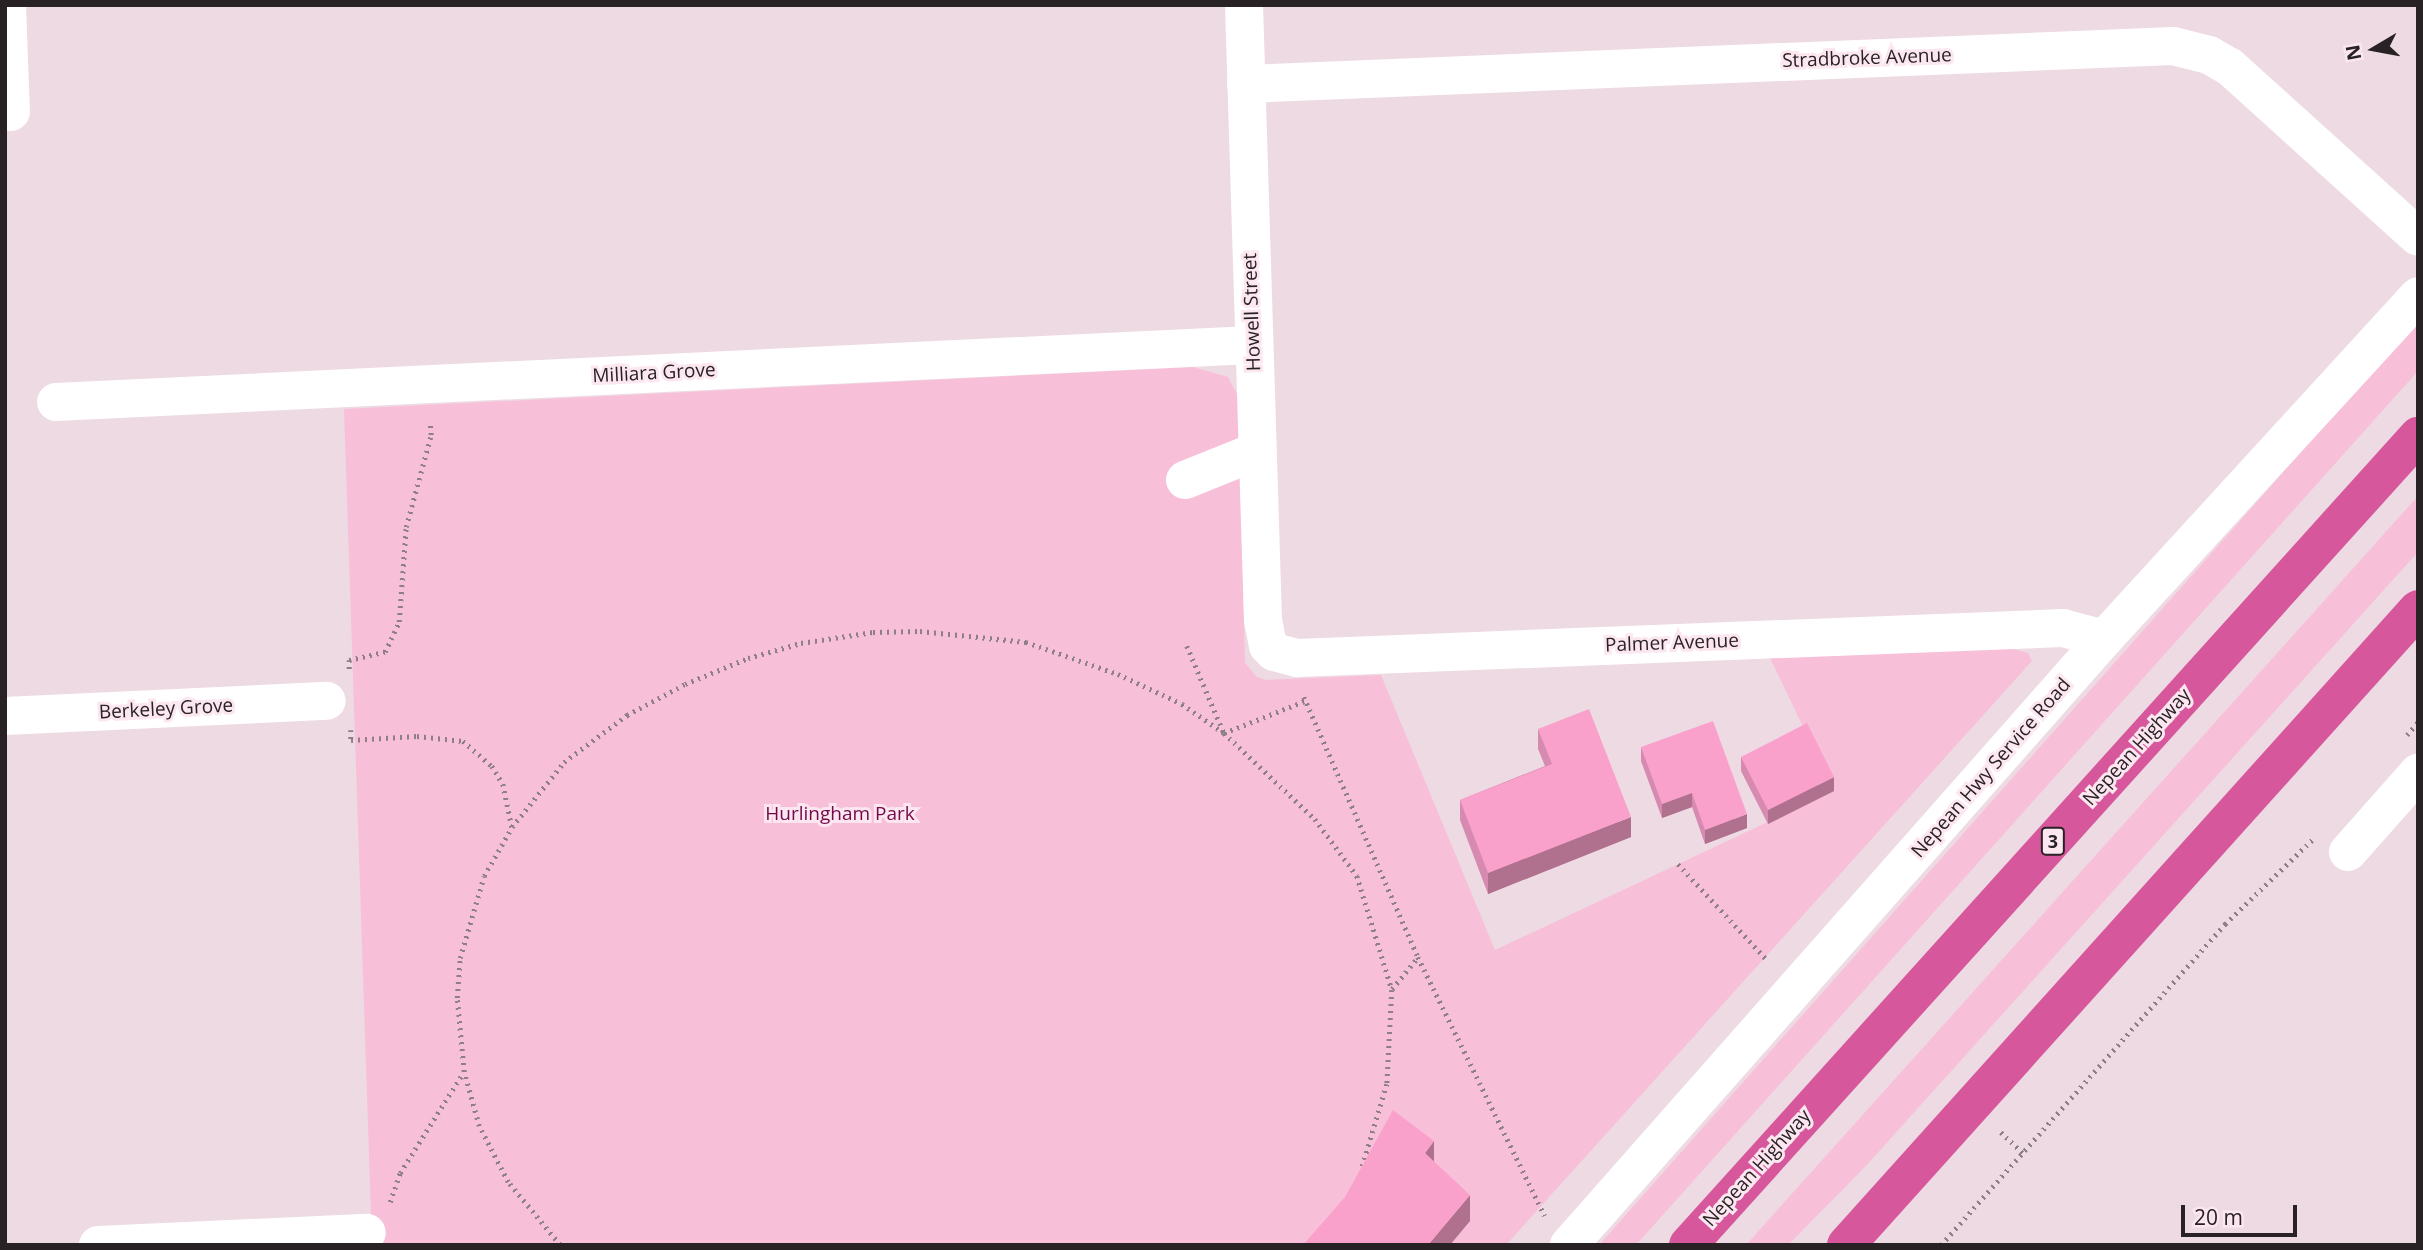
<!DOCTYPE html>
<style>
body{margin:0}
#map{position:relative;width:2423px;height:1250px;overflow:hidden;background:#eedae3;font-family:"Open Sans",sans-serif}
div>[style]{position:absolute}
[style*='--x']{left:calc(var(--x)*1px);top:calc(var(--y)*1px);width:calc(var(--w)*1px);rotate:calc(var(--a)*1deg)}
.green>*{inset:0;background:#f8bfd9}
.path>*{height:4.5px;margin-top:-2.25px;transform-origin:0;background:repeating-linear-gradient(90deg,#8c7f85 0 2px,transparent 0 7px)}
.minor>*{height:38px;margin:-19px;padding:0 19px;transform-origin:19px;border-radius:19px;background:#fff}
.highway>*{height:38px;margin:-19px;padding:0 19px;transform-origin:19px;border-radius:19px;background:#d6579b}
.wall>*{inset:0;background:#d78aaf}
.shaded-wall>*{inset:0;background:#af718e}
.building>*{inset:0;background:#faa1cb}
span{translate:-50% -50%;white-space:nowrap;text-align:center;line-height:1.15;-webkit-text-stroke:6px #fce7f0;paint-order:stroke}
.shield-label span{padding:2px 5px;background:#fce7f0;border:2px solid;border-radius:5px;-webkit-text-stroke-width:0}
.shield-label{font-size:18px;color:#292225;font-weight:700}
.street-label{font-size:19px;color:#292225}
.park-label{font-size:19px;color:#73084a}
.frame{position:absolute;inset:0;border:7px solid #292225;pointer-events:none}
.north{position:absolute;left:2339px;top:14px;width:70px;height:70px;-webkit-text-stroke:5px #fce7f0;paint-order:stroke;rotate:260deg;font-size:19px;font-weight:700;line-height:28px;text-align:center;color:#292225}
.north::after{content:'';display:block;margin:auto;width:24px;height:32px;background:#292225;clip-path:polygon(50% 0,100% 100%,50% 72%,0 100%)}
.scale{position:absolute;left:2181px;top:1205px;width:116px;height:32px;box-sizing:border-box;border:4px solid #292225;border-top:0;padding-left:9px;font-size:21px;line-height:24px;white-space:nowrap;color:#292225;-webkit-text-stroke:5px #fce7f0;paint-order:stroke}
</style>
<div id="map">
<div class="green">
<div style="clip-path:polygon(2418px 320px,2418px 371px,1636px 1245px,1599px 1245px)"></div>
<div style="clip-path:polygon(1193px 367px,1228px 377px,1238px 396px,1245px 663px,1257px 677px,1267px 680px,1381px 675px,1495px 950px,1834px 791px,1770px 658px,2007px 647px,2028px 653px,2032px 661px,1506px 1245px,372px 1245px,344px 409px)"></div>
<div style="clip-path:polygon(2418px 496px,2418px 552px,1865px 1167px,1788px 1245px,1746px 1245px)"></div>
</div>
<div class="path">
<div style="--x:1187;--y:646;--w:95;--a:67"></div>
<div style="--x:1224;--y:733;--w:87;--a:-21.6"></div>
<div style="--x:349;--y:669;--w:9;--a:-90"></div>
<div style="--x:349;--y:660;--w:37;--a:-13"></div>
<div style="--x:385;--y:652;--w:33;--a:-65"></div>
<div style="--x:399;--y:622;--w:95;--a:-85.8"></div>
<div style="--x:406;--y:527;--w:95;--a:-74.8"></div>
<div style="--x:431;--y:435;--w:12;--a:-95"></div>
<div style="--x:1304;--y:697;--w:284;--a:66.3"></div>
<div style="--x:1418;--y:957;--w:288;--a:63.9"></div>
<div style="--x:351;--y:730;--w:10;--a:90"></div>
<div style="--x:351;--y:740;--w:66;--a:-3.5"></div>
<div style="--x:417;--y:736;--w:46;--a:6.2"></div>
<div style="--x:463;--y:741;--w:38;--a:41"></div>
<div style="--x:492;--y:766;--w:21;--a:59"></div>
<div style="--x:503;--y:784;--w:44;--a:78.2"></div>
<div style="--x:2407;--y:735;--w:17;--a:-50"></div>
<div style="--x:1678;--y:864;--w:132;--a:47.1"></div>
<div style="--x:1392;--y:989;--w:41;--a:-50.9"></div>
<div style="--x:2001;--y:1132;--w:30;--a:44"></div>
<div style="--x:390;--y:1202;--w:31;--a:-71"></div>
<div style="--x:400;--y:1173;--w:118;--a:-57.8"></div>
<div style="--x:560;--y:1245;--w:82;--a:-129.5"></div>
<div style="--x:508;--y:1182;--w:63;--a:-117.4"></div>
<div style="--x:479;--y:1126;--w:56;--a:-105.5"></div>
<div style="--x:464;--y:1072;--w:74;--a:-95.4"></div>
<div style="--x:457;--y:998;--w:40;--a:-85.7"></div>
<div style="--x:460;--y:958;--w:85;--a:-73.7"></div>
<div style="--x:484;--y:876;--w:56;--a:-60.3"></div>
<div style="--x:512;--y:827;--w:83;--a:-51.3"></div>
<div style="--x:564;--y:762;--w:79;--a:-36.7"></div>
<div style="--x:627;--y:715;--w:66;--a:-28.1"></div>
<div style="--x:685;--y:684;--w:68;--a:-22.4"></div>
<div style="--x:748;--y:658;--w:55;--a:-15.8"></div>
<div style="--x:801;--y:643;--w:73;--a:-8.7"></div>
<div style="--x:873;--y:632;--w:47;--a:-1.2"></div>
<div style="--x:920;--y:631;--w:107;--a:5.9"></div>
<div style="--x:1026;--y:642;--w:97;--a:19.2"></div>
<div style="--x:1118;--y:674;--w:71;--a:25.1"></div>
<div style="--x:1182;--y:704;--w:51;--a:34.6"></div>
<div style="--x:1224;--y:733;--w:125;--a:43.4"></div>
<div style="--x:1315;--y:819;--w:71;--a:53.6"></div>
<div style="--x:1357;--y:876;--w:119;--a:72.9"></div>
<div style="--x:1392;--y:990;--w:94;--a:93"></div>
<div style="--x:1387;--y:1084;--w:91;--a:106.6"></div>
<div style="--x:1941;--y:1245;--w:429;--a:-48.5"></div>
<div style="--x:2225;--y:924;--w:121;--a:-44"></div>
</div>
<div class="minor">
<div style="--x:7;--y:5;--w:107;--a:87.9"></div>
<div style="--x:1244;--y:5;--w:615;--a:88.23"></div>
<div style="--x:1263;--y:620;--w:26;--a:79"></div>
<div style="--x:1268;--y:646;--w:8;--a:45"></div>
<div style="--x:1274;--y:652;--w:24;--a:15"></div>
<div style="--x:1297;--y:658;--w:767;--a:-2.24"></div>
<div style="--x:2063;--y:628;--w:42;--a:15"></div>
<div style="--x:1246;--y:84;--w:928;--a:-2.35"></div>
<div style="--x:2173;--y:46;--w:37;--a:14"></div>
<div style="--x:2209;--y:55;--w:24;--a:30"></div>
<div style="--x:2230;--y:67;--w:253;--a:42.1"></div>
<div style="--x:56;--y:402;--w:1197;--a:-2.73"></div>
<div style="--x:1185;--y:480;--w:78;--a:-21.9"></div>
<div style="--x:5;--y:716;--w:322;--a:-2.7"></div>
<div style="--x:2348;--y:852;--w:106;--a:-48.5"></div>
<div style="--x:98;--y:1245;--w:269;--a:-2.6"></div>
<div style="--x:1569;--y:1245;--w:808;--a:-48.56"></div>
<div style="--x:2104;--y:639;--w:465;--a:-47.5"></div>
</div>
<div class="highway">
<div style="--x:1688;--y:1245;--w:1090;--a:-47.94"></div>
<div style="--x:1846;--y:1245;--w:855;--a:-48.03"></div>
</div>
<div class="wall">
<div style="clip-path:polygon(1538px 729px,1631px 837px,1488px 894px,1460px 820px,1460px 800px,1545px 766px,1538px 749px)"></div>
<div style="clip-path:polygon(1641px 747px,1747px 828px,1705px 844px,1692px 807px,1662px 818px,1641px 761px)"></div>
<div style="clip-path:polygon(1741px 757px,1834px 791px,1768px 824px,1741px 771px)"></div>
</div>
<div class="shaded-wall">
<div style="clip-path:polygon(1834px 777px,1834px 791px,1768px 824px,1768px 810px)"></div>
<div style="clip-path:polygon(1692px 793px,1692px 807px,1662px 818px,1662px 804px)"></div>
<div style="clip-path:polygon(1747px 814px,1747px 828px,1705px 844px,1705px 830px)"></div>
<div style="clip-path:polygon(1631px 817px,1631px 837px,1488px 894px,1488px 873px)"></div>
<div style="clip-path:polygon(1434px 1141px,1434px 1167px,1425px 1153px)"></div>
<div style="clip-path:polygon(1470px 1195px,1470px 1221px,1450px 1245px,1428px 1245px)"></div>
</div>
<div class="building">
<div style="clip-path:polygon(1589px 709px,1631px 817px,1488px 873px,1460px 800px,1552px 764px,1538px 729px)"></div>
<div style="clip-path:polygon(1713px 721px,1747px 814px,1705px 830px,1692px 793px,1662px 804px,1641px 747px)"></div>
<div style="clip-path:polygon(1807px 723px,1834px 777px,1768px 810px,1741px 757px)"></div>
<div style="clip-path:polygon(1393px 1110px,1434px 1141px,1425px 1153px,1470px 1195px,1428px 1245px,1303px 1245px,1345px 1197px)"></div>
</div>
<div class="shield-label">
<span style="left:2053px;top:841px">3</span>
</div>
<div class="street-label">
<span style="left:1867px;top:58px;rotate:-2deg">Stradbroke Avenue</span>
<span style="left:1252px;top:312px;rotate:-92deg">Howell Street</span>
<span style="left:654px;top:373px;rotate:-3deg">Milliara Grove</span>
<span style="left:1672px;top:643px;rotate:-2deg">Palmer Avenue</span>
<span style="left:166px;top:709px;rotate:-3deg">Berkeley Grove</span>
<span style="left:2137px;top:747px;rotate:-48deg">Nepean Highway</span>
<span style="left:1991px;top:768px;rotate:-49deg">Nepean Hwy Service Road</span>
<span style="left:1757px;top:1168px;rotate:-48deg">Nepean Highway</span>
</div>
<div class="park-label">
<span style="left:840px;top:814px">Hurlingham Park</span>
</div>
<div class="frame"></div>
<div class="north">N</div>
<div class="scale">20 m</div>
</div>
